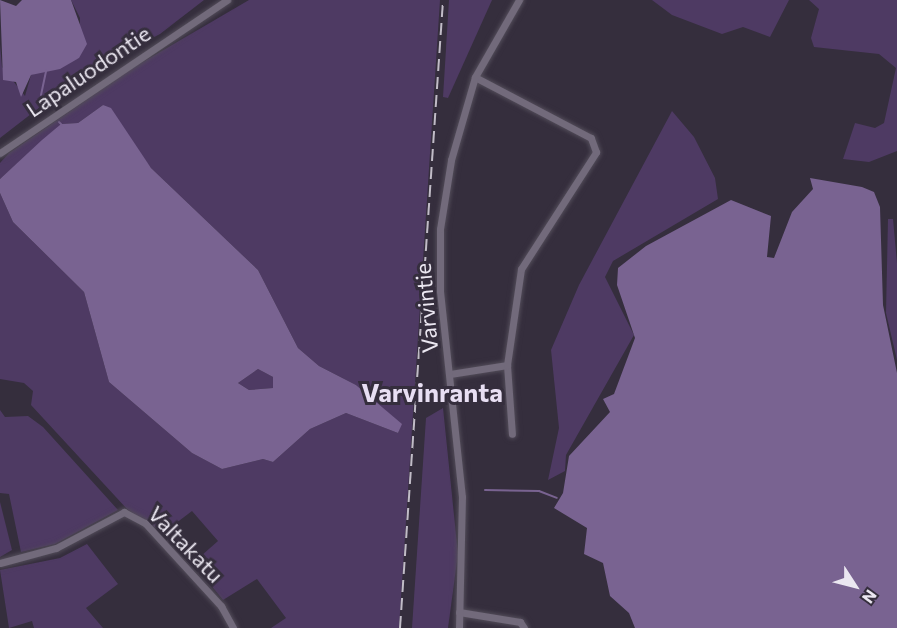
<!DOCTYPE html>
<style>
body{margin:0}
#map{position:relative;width:897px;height:628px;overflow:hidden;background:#352e3d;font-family:Commissioner,sans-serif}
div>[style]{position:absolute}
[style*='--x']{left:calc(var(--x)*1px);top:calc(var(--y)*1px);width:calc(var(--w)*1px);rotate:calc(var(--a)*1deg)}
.green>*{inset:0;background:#4e3a63}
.water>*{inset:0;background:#796391}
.stream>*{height:2px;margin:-1px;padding:0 1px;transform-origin:1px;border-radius:1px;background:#796391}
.roads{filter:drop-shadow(0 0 2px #524c59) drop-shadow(0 0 2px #524c59)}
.minor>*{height:7px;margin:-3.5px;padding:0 3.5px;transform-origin:3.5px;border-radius:3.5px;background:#726a7b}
.rail>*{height:2px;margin-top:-1px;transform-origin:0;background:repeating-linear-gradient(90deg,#c1bcc7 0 12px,transparent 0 18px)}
span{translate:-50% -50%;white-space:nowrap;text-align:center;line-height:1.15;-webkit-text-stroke:6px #352e3d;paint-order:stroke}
.street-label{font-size:22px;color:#ebe7f1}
.quarter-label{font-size:26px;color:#e8dff3;font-weight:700}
.north{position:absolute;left:825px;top:556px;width:60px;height:60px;-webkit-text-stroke:4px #352e3d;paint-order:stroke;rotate:126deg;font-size:16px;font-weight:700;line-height:24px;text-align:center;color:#ebe7f1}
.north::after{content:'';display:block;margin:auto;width:21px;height:27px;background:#ebe7f1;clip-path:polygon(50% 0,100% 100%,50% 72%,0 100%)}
</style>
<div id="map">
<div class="green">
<div style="clip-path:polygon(71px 0,204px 0,160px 34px,71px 80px,50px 104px,46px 97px,40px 99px,44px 104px,0 138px,0 44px,2px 67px,25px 96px,31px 75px,79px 58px,80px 18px)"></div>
<div style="clip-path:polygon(249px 0,440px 0,399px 628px,271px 628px,286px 618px,257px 579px,223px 600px,193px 563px,218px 541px,192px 511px,163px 533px,127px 509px,31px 405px,33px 391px,24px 383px,0 379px,0 193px,13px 222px,84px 292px,109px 382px,192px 453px,222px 469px,263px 459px,273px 462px,310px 429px,346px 413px,398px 433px,401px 424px,356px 385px,319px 366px,298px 348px,258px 270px,151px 168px,103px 105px,78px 123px,61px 124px,0 179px,0 163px,9px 153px,136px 66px)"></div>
<div style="clip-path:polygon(449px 0,492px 0,448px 98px,443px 97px)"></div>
<div style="clip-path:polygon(652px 0,789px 0,770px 37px,743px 27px,722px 34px,672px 15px)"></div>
<div style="clip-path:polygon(809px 0,897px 0,897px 151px,869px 162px,843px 159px,855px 123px,875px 128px,884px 123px,896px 68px,879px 54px,814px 47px,811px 38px,819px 9px)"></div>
<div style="clip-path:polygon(672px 111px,694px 137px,715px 178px,718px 199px,613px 261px,605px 277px,634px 335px,566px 455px,565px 471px,548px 480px,559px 428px,551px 350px,579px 285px)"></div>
<div style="clip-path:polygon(888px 219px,893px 219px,897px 263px,897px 360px,886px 313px)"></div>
<div style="clip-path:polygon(258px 369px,273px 377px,273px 388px,249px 390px,238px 383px)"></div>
<div style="clip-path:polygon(443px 408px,458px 554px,448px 628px,412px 628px,426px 418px)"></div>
<div style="clip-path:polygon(0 410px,5px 417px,28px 416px,43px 427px,118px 510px,55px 544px,21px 552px,9px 494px,0 493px)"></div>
<div style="clip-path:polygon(0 502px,12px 550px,0 557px)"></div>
<div style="clip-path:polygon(87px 544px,118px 584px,86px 608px,103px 628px,34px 628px,32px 621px,9px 628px,0 570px,60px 558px)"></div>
</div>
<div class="water">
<div style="clip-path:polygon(0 0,16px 6px,22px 0,71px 0,87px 44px,79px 58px,60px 69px,31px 75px,21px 97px,16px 82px,3px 80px)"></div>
<div style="clip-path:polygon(evenodd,103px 105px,111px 108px,151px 168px,258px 270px,298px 348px,319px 366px,356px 385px,402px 424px,398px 433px,346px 413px,310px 429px,273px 462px,263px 459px,222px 469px,192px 453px,109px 382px,84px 292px,13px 222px,0 193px,0 179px,42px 140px,61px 124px,78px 123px,103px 105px,258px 369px,273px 377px,273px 388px,249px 390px,238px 383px,258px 369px)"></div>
<div style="clip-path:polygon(810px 178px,862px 187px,874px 192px,880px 207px,883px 305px,897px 373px,897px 628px,635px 628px,629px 613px,610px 596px,603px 563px,584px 554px,587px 528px,554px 508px,563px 493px,569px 456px,610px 412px,603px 399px,614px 394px,635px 338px,617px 285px,618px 268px,646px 246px,731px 200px,771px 216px,767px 257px,774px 258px,792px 212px,813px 189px)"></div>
</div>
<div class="stream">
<div style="--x:41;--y:95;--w:25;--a:-78"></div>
<div style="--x:59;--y:122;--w:3;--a:45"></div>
<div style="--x:485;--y:490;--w:54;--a:1.1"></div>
<div style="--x:539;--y:491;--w:19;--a:21"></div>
</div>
<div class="roads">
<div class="minor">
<div style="--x:0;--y:153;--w:274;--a:-34"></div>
<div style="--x:507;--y:365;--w:69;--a:85.9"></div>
<div style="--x:450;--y:374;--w:58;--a:-9"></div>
<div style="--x:507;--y:365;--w:97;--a:-81.7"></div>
<div style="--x:521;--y:269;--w:139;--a:-57.3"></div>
<div style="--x:596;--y:152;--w:15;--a:-110"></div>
<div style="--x:591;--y:138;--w:131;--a:-152.3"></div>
<div style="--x:0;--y:563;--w:58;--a:-15"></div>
<div style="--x:56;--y:548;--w:77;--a:-27.9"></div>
<div style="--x:124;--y:512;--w:24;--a:28"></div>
<div style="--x:145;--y:523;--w:113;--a:47.5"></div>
<div style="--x:221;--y:606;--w:25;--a:61"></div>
<div style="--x:459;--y:612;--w:62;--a:9.3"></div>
<div style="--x:520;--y:622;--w:7;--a:56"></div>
<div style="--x:459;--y:628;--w:131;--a:-88.7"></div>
<div style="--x:462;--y:497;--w:207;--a:-96.1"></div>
<div style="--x:440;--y:291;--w:62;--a:-90"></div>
<div style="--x:440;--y:229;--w:70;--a:-80.9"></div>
<div style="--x:451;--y:160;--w:86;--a:-73.9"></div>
<div style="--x:475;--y:77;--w:89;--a:-60.3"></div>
</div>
</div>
<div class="rail">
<div style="--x:400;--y:628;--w:629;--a:-86.08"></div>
</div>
<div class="street-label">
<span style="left:88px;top:71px;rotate:-34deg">Lapaluodontie</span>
<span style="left:426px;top:308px;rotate:-95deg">Varvintie</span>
<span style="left:186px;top:544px;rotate:46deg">Valtakatu</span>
</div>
<div class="quarter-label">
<span style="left:432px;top:392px">Varvinranta</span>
</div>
<div class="north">N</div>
</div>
